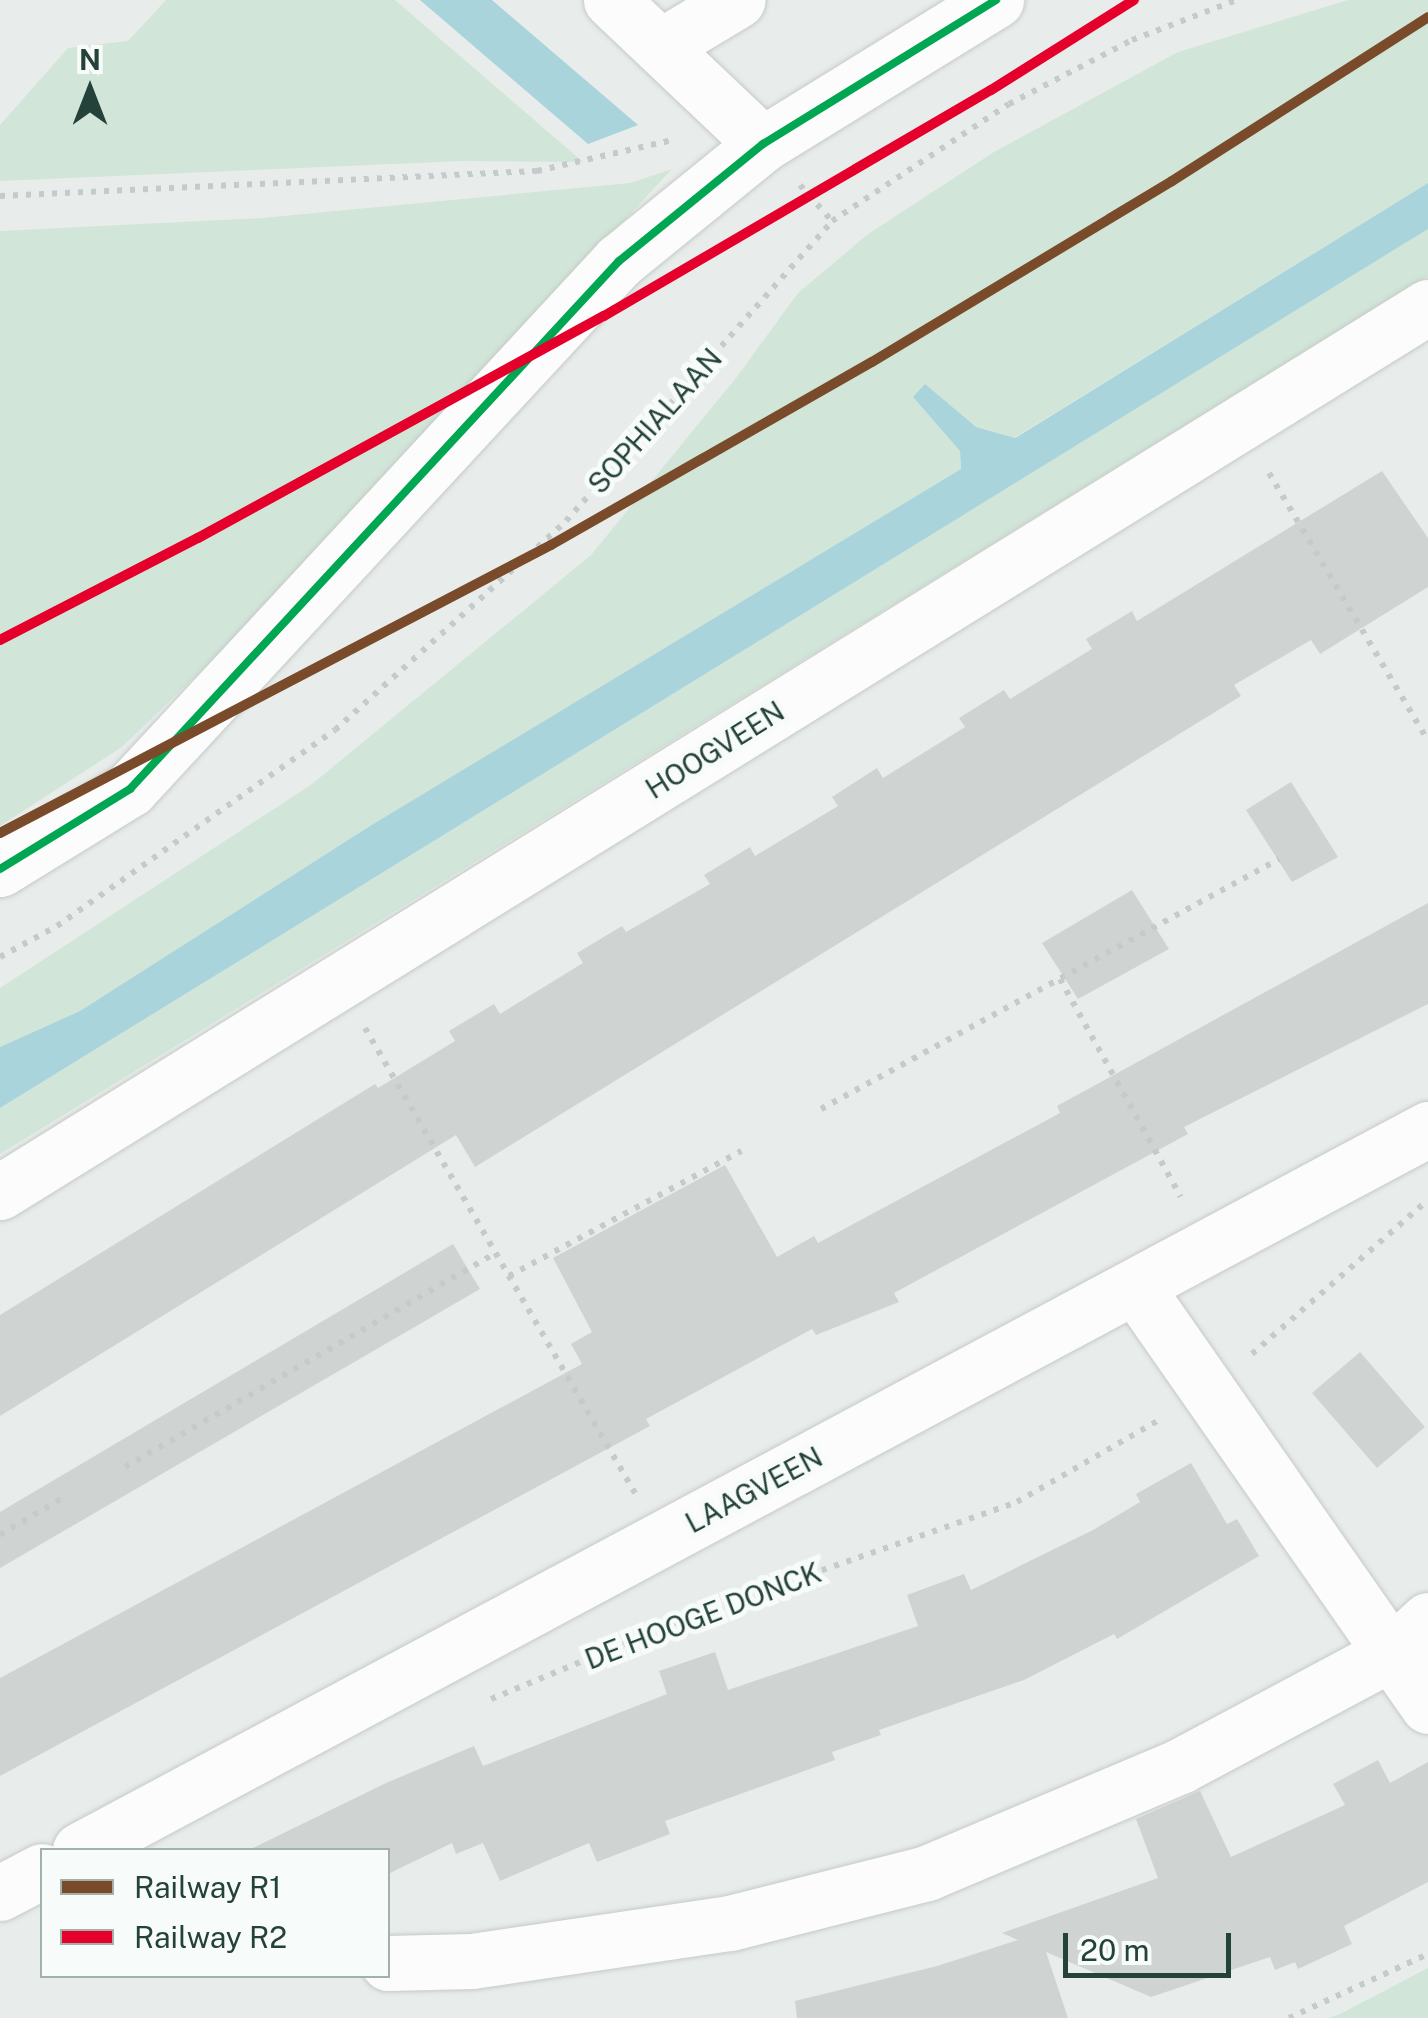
<!DOCTYPE html>
<style>
body{margin:0}
#map{position:relative;width:1428px;height:2018px;overflow:hidden;background:#e8edeb;font-family:"Public Sans",sans-serif}
div>[style]{position:absolute}
[style*='--x']{left:calc(var(--x)*1px);top:calc(var(--y)*1px);width:calc(var(--w)*1px);rotate:calc(var(--a)*1deg)}
.green>*{inset:0;background:#d1e6d8}
.water>*{inset:0;background:#a9d4db}
.building>*{inset:0;background:#cfd4d2}
.path>*{height:6px;margin-top:-3px;transform-origin:0;background:repeating-linear-gradient(90deg,#c3ccca 0 5px,transparent 0 13px)}
.roads{filter:drop-shadow(0 0 2px #c5cac8) drop-shadow(0 0 2px #c5cac8)}
.street>*{height:55px;margin:-27.5px;padding:0 27.5px;transform-origin:27.5px;border-radius:27.5px;background:#fcfcfc}
.secondary>*{height:55px;margin:-27.5px;padding:0 27.5px;transform-origin:27.5px;border-radius:27.5px;background:#fcfcfc}
.bus-1>*{height:8px;margin:-4px;padding:0 4px;transform-origin:4px;border-radius:4px;background:#00a651}
.rail-1>*{height:10px;margin:-5px;padding:0 5px;transform-origin:5px;border-radius:5px;background:#7a4b2a}
.rail-2>*{height:10px;margin:-5px;padding:0 5px;transform-origin:5px;border-radius:5px;background:#e4002b}
span{translate:-50% -50%;white-space:nowrap;text-align:center;line-height:1.15;-webkit-text-stroke:10px #f7fbf9;paint-order:stroke}
.street-label{font-size:28px;color:#24423a}
.legend{position:absolute;left:40px;top:1848px;width:350px;height:130px;box-sizing:border-box;background:#f7fbf9;border:2px solid #a3b1ad;margin:0;padding:12px 18px;list-style:none;font-size:30px;color:#24423a}
.legend li{display:flex;align-items:center;gap:20px;height:50px}
.legend b{width:50px;border:2px solid #a3b1ad}
.north{position:absolute;left:40px;top:40px;width:100px;height:100px;-webkit-text-stroke:8px #f7fbf9;paint-order:stroke;rotate:0deg;font-size:28px;font-weight:700;line-height:40px;text-align:center;color:#24423a}
.north::after{content:'';display:block;margin:auto;width:35px;height:45px;background:#24423a;clip-path:polygon(50% 0,100% 100%,50% 72%,0 100%)}
.scale{position:absolute;left:1063px;top:1933px;width:168px;height:45px;box-sizing:border-box;border:5px solid #24423a;border-top:0;padding-left:12px;font-size:30px;line-height:35px;white-space:nowrap;color:#24423a;-webkit-text-stroke:8px #f7fbf9;paint-order:stroke}
</style>
<div id="map">
<div class="green">
<div style="clip-path:polygon(166px 0,395px 0,583px 162px,463px 161px,0 181px,0 125px,68px 48px,128px 41px)"></div>
<div style="clip-path:polygon(1348px 0,1428px 0,1428px 183px,1014px 438px,976px 427px,913px 397px,960px 451px,961px 469px,370px 826px,80px 1011px,0 1047px,0 988px,312px 784px,591px 555px,736px 378px,798px 293px,868px 234px,994px 152px,1178px 52px)"></div>
<div style="clip-path:polygon(672px 169px,252px 622px,122px 747px,0 826px,0 231px,262px 218px,630px 183px)"></div>
<div style="clip-path:polygon(1428px 229px,1428px 276px,0 1154px,0 1108px)"></div>
<div style="clip-path:polygon(1428px 1968px,1428px 2018px,1328px 2018px,1340px 2014px)"></div>
</div>
<div class="water">
<div style="clip-path:polygon(420px 0,492px 0,638px 125px,588px 144px)"></div>
<div style="clip-path:polygon(1428px 183px,1428px 229px,0 1108px,0 1047px,80px 1011px,370px 826px,961px 469px,960px 451px,913px 397px,925px 384px,976px 427px,1015px 438px)"></div>
</div>
<div class="building">
<div style="clip-path:polygon(1382px 471px,1428px 538px,1428px 587px,1320px 654px,1311px 640px,1234px 685px,1241px 696px,475px 1167px,456px 1135px,0 1416px,0 1315px,375px 1084px,378px 1088px,455px 1041px,449px 1031px,494px 1004px,500px 1014px,583px 963px,577px 953px,622px 926px,626px 932px,710px 884px,704px 875px,750px 847px,755px 856px,838px 806px,832px 797px,877px 768px,883px 778px,965px 727px,959px 718px,1004px 690px,1010px 699px,1092px 649px,1086px 639px,1132px 611px,1137px 621px)"></div>
<div style="clip-path:polygon(1291px 782px,1338px 857px,1292px 882px,1246px 810px)"></div>
<div style="clip-path:polygon(1132px 890px,1169px 949px,1078px 999px,1042px 943px)"></div>
<div style="clip-path:polygon(1428px 903px,1428px 1004px,1184px 1127px,1188px 1134px,894px 1293px,899px 1302px,816px 1335px,812px 1329px,646px 1419px,650px 1426px,0 1776px,0 1678px,582px 1364px,571px 1344px,592px 1332px,553px 1258px,725px 1165px,777px 1257px,814px 1236px,818px 1243px,1060px 1113px,1057px 1106px)"></div>
<div style="clip-path:polygon(453px 1244px,480px 1289px,0 1568px,0 1512px)"></div>
<div style="clip-path:polygon(1360px 1352px,1425px 1427px,1377px 1468px,1312px 1393px)"></div>
<div style="clip-path:polygon(1191px 1463px,1227px 1524px,1237px 1519px,1259px 1556px,1117px 1639px,1114px 1634px,1024px 1680px,879px 1730px,881px 1735px,832px 1752px,835px 1760px,665px 1821px,670px 1834px,597px 1862px,589px 1843px,500px 1881px,483px 1843px,456px 1854px,452px 1843px,388px 1874px,388px 1850px,249px 1850px,386px 1783px,474px 1746px,483px 1766px,667px 1694px,659px 1671px,715px 1652px,728px 1690px,918px 1626px,907px 1595px,964px 1574px,971px 1590px,1093px 1530px,1140px 1502px,1136px 1494px)"></div>
<div style="clip-path:polygon(1378px 1760px,1390px 1783px,1428px 1762px,1428px 1882px,1344px 1926px,1352px 1944px,1298px 1969px,1295px 1962px,1275px 1970px,1270px 1957px,1151px 1997px,1046px 1952px,1068px 2018px,797px 2018px,795px 2001px,937px 1966px,1018px 1940px,1002px 1933px,1158px 1878px,1136px 1819px,1200px 1791px,1231px 1857px,1345px 1805px,1333px 1784px)"></div>
</div>
<div class="path">
<div style="--x:800;--y:185;--w:48;--a:48.4"></div>
<div style="--x:0;--y:196;--w:538;--a:-2.67"></div>
<div style="--x:537;--y:171;--w:139;--a:-12.9"></div>
<div style="--x:1269;--y:473;--w:312;--a:59.3"></div>
<div style="--x:0;--y:957;--w:65;--a:-28.5"></div>
<div style="--x:57;--y:926;--w:340;--a:-35.2"></div>
<div style="--x:335;--y:730;--w:312;--a:-42.1"></div>
<div style="--x:566;--y:521;--w:401;--a:-48.4"></div>
<div style="--x:832;--y:221;--w:212;--a:-33.5"></div>
<div style="--x:1009;--y:104;--w:139;--a:-27.5"></div>
<div style="--x:1132;--y:40;--w:112;--a:-20.9"></div>
<div style="--x:1060;--y:979;--w:249;--a:61"></div>
<div style="--x:365;--y:1028;--w:538;--a:59.86"></div>
<div style="--x:821;--y:1109;--w:522;--a:-28.63"></div>
<div style="--x:509;--y:1276;--w:264;--a:-28.3"></div>
<div style="--x:1252;--y:1354;--w:234;--a:-41.2"></div>
<div style="--x:125;--y:1467;--w:427;--a:-30"></div>
<div style="--x:0;--y:1535;--w:74;--a:-30.7"></div>
<div style="--x:491;--y:1699;--w:225;--a:-22.5"></div>
<div style="--x:699;--y:1613;--w:337;--a:-19.2"></div>
<div style="--x:1017;--y:1502;--w:166;--a:-30"></div>
<div style="--x:1289;--y:2018;--w:153;--a:-24.7"></div>
</div>
<div class="roads">
<div class="street">
<div style="--x:611;--y:0;--w:209;--a:43.5"></div>
<div style="--x:663;--y:45;--w:87;--a:-31"></div>
<div style="--x:0;--y:1192;--w:1680;--a:-31.79"></div>
<div style="--x:1135;--y:1286;--w:512;--a:55.1"></div>
<div style="--x:80;--y:1850;--w:1529;--a:-28.14"></div>
<div style="--x:0;--y:1893;--w:47;--a:-27.6"></div>
<div style="--x:388;--y:1963;--w:84;--a:-1.4"></div>
<div style="--x:472;--y:1961;--w:261;--a:-8.4"></div>
<div style="--x:730;--y:1923;--w:203;--a:-14.2"></div>
<div style="--x:927;--y:1873;--w:275;--a:-22.9"></div>
<div style="--x:1180;--y:1766;--w:240;--a:-28.1"></div>
<div style="--x:1392;--y:1653;--w:49;--a:-42.5"></div>
</div>
<div class="secondary">
<div style="--x:0;--y:869;--w:153;--a:-31.6"></div>
<div style="--x:130;--y:789;--w:720;--a:-47.2"></div>
<div style="--x:619;--y:261;--w:186;--a:-39.1"></div>
<div style="--x:763;--y:144;--w:274;--a:-31.7"></div>
</div>
</div>
<div class="bus-1">
<div style="--x:0;--y:869;--w:153;--a:-31.6"></div>
<div style="--x:130;--y:789;--w:720;--a:-47.2"></div>
<div style="--x:619;--y:261;--w:186;--a:-39.1"></div>
<div style="--x:763;--y:144;--w:274;--a:-31.7"></div>
</div>
<div class="rail-1">
<div style="--x:0;--y:833;--w:622;--a:-27.6"></div>
<div style="--x:551;--y:545;--w:369;--a:-29.7"></div>
<div style="--x:872;--y:362;--w:350;--a:-31.1"></div>
<div style="--x:1172;--y:181;--w:304;--a:-32.6"></div>
</div>
<div class="rail-2">
<div style="--x:0;--y:640;--w:223;--a:-27.3"></div>
<div style="--x:198;--y:538;--w:463;--a:-28.7"></div>
<div style="--x:604;--y:316;--w:448;--a:-30.3"></div>
<div style="--x:991;--y:90;--w:169;--a:-32.2"></div>
</div>
<div class="street-label">
<span style="left:655px;top:421px;rotate:-48deg">SOPHIALAAN</span>
<span style="left:715px;top:750px;rotate:-32deg">HOOGVEEN</span>
<span style="left:754px;top:1490px;rotate:-28deg">LAAGVEEN</span>
<span style="left:703px;top:1616px;rotate:-21deg">DE HOOGE DONCK</span>
</div>
<ul class="legend">
<li><b style="height:12px;background:#7a4b2a"></b>Railway R1</li>
<li><b style="height:12px;background:#e4002b"></b>Railway R2</li>
</ul>
<div class="north">N</div>
<div class="scale">20 m</div>
</div>
